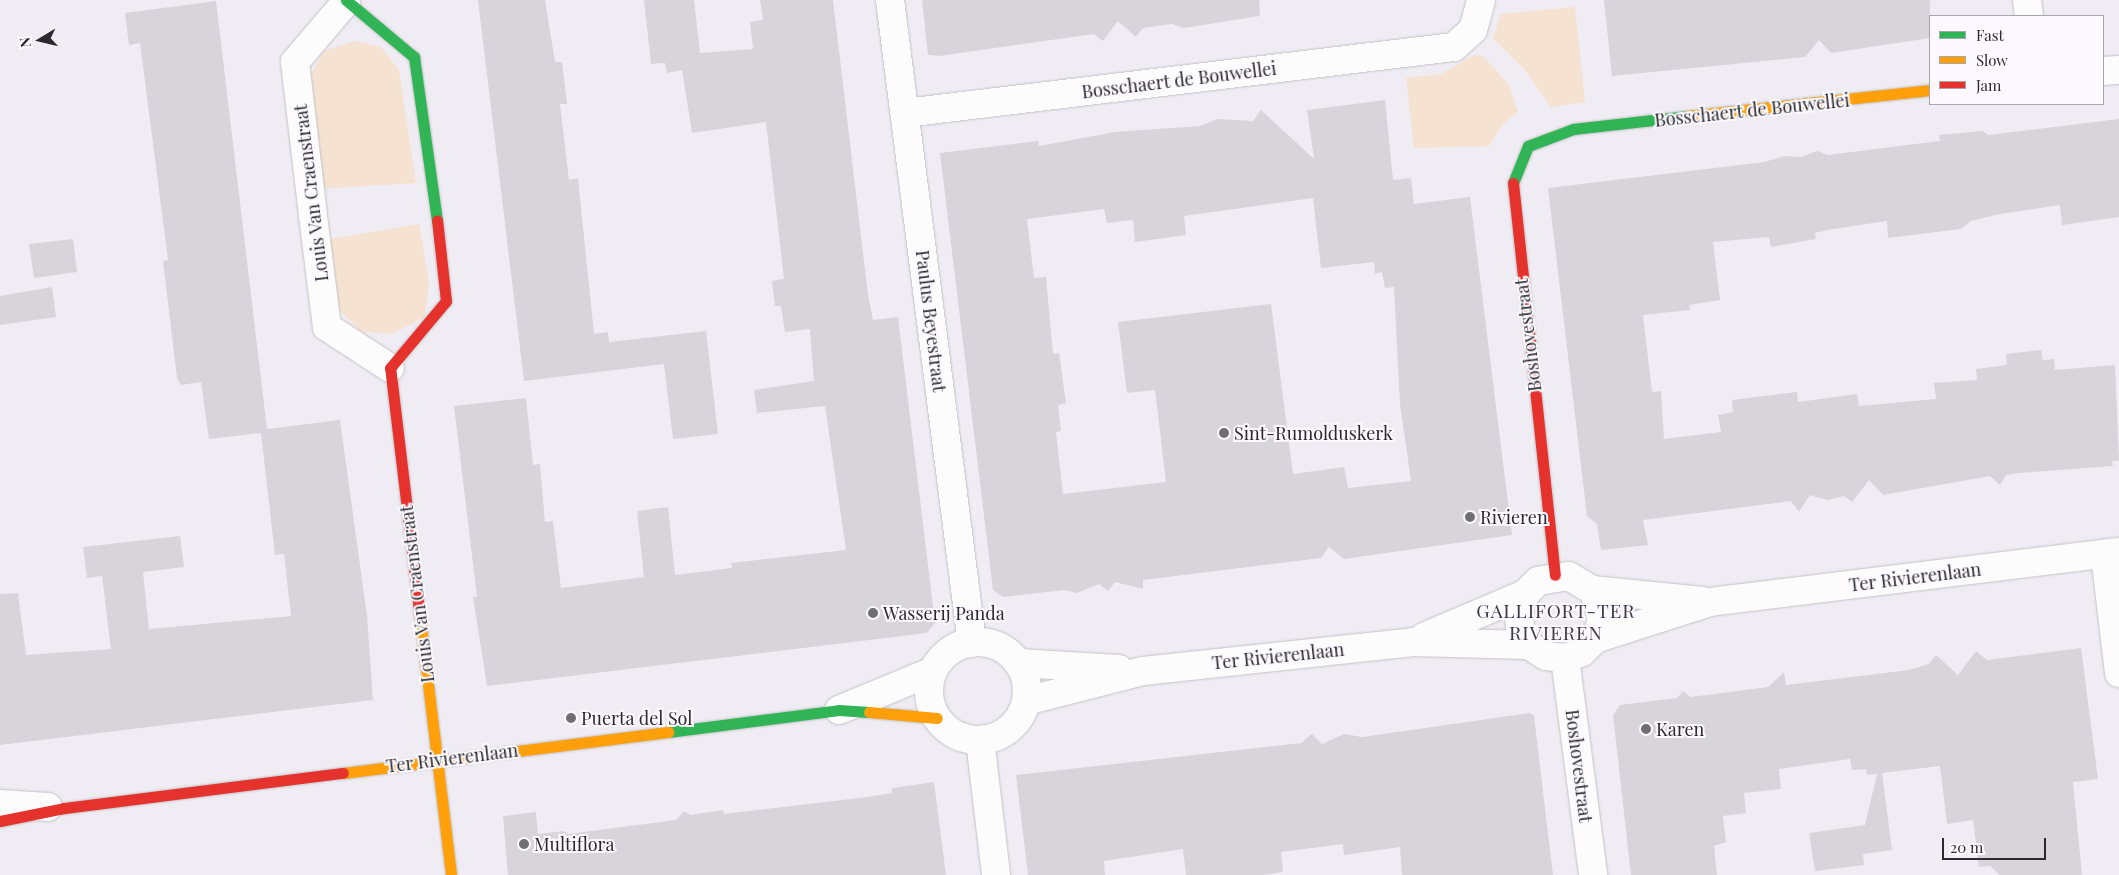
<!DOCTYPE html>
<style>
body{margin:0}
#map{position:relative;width:2119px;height:875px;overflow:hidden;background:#efedf3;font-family:"Playfair Display",serif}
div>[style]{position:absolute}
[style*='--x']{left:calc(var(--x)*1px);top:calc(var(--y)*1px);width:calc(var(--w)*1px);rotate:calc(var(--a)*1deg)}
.green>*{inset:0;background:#f5e2d1}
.building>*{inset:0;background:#d7d5da}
.roads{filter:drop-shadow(0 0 1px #c3c2c6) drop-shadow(0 0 1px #c3c2c6)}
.street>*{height:28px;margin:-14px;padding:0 14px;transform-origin:14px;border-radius:14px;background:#fdfcfd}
.street>.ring{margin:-14px;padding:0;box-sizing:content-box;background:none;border:28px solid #fdfcfd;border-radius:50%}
.fast>*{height:11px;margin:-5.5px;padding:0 5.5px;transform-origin:5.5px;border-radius:5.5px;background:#30b455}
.slow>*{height:11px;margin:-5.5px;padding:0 5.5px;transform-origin:5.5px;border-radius:5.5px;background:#ff9f0a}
.jam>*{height:11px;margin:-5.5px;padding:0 5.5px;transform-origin:5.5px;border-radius:5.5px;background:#e5322d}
.dots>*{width:14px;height:14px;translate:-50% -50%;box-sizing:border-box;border:2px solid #fbf9ff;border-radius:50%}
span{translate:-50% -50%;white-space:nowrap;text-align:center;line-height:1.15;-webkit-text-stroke:4px #fbf9ff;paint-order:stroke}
.street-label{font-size:18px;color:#2a292d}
.poi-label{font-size:18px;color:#2a292d}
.left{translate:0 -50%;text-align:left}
.neighbourhood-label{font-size:19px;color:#3d3b42;letter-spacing:1px}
.legend{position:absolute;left:1929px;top:15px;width:175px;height:90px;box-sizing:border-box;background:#fbf9ff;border:1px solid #a7a6ab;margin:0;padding:6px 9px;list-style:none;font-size:15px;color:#2a292d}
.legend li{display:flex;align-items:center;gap:10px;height:25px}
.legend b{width:25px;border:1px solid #a7a6ab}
.north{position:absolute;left:15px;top:15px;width:50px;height:50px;-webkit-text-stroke:4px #fbf9ff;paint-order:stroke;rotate:261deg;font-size:14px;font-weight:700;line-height:20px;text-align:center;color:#2a292d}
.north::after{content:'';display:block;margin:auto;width:18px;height:22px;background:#2a292d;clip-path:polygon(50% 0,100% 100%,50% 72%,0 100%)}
.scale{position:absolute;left:1942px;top:838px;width:104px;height:22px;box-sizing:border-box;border:2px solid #2a292d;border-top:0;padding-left:6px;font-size:15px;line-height:18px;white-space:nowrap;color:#2a292d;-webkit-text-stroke:4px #fbf9ff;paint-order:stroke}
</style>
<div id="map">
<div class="green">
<div style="clip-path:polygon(1575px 7px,1585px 102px,1551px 107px,1525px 70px,1493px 38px,1501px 14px)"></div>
<div style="clip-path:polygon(355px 41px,381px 47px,399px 70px,416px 183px,317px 189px,307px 82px,324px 51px)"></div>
<div style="clip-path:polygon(1475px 55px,1483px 56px,1509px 85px,1518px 112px,1503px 124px,1489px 146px,1414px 148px,1406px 78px,1441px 74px)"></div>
<div style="clip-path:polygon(419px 224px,429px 283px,425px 317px,392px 334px,361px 332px,333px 303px,325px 240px)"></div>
</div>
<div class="building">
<div style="clip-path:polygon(478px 0,545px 0,555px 62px,562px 62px,567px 104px,560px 104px,569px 180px,578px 178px,594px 334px,608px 332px,609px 342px,706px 331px,718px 434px,673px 439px,664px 364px,524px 381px)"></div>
<div style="clip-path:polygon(644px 0,694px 0,700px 53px,753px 49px,750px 22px,763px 20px,760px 0,833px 0,868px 295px,873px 320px,898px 317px,935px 623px,927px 633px,487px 686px,473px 597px,477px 597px,454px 406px,526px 398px,533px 465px,540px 464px,545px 522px,553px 521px,561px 588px,644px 577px,637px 511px,668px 507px,675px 575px,732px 568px,731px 563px,846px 550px,825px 406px,757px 413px,754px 390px,814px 381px,810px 329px,785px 332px,781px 306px,775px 306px,772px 281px,784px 279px,766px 122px,692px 133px,682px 70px,667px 73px,665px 63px,651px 64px)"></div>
<div style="clip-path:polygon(922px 0,1259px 0,1260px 16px,1184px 28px,1172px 24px,1143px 28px,1136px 37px,1118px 21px,1103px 41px,1094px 34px,939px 56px,928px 55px)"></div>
<div style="clip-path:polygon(1604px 0,1930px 0,1930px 38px,1831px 53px,1819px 40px,1805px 57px,1612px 76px)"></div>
<div style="clip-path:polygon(216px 1px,267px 429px,340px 420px,367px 616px,373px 700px,0 745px,0 594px,18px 593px,26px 655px,111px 649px,102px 576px,87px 578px,83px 547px,180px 536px,184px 567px,143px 572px,149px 629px,291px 616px,284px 554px,275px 555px,261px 433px,209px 439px,201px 382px,181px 385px,177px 378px,163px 261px,168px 260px,140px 43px,129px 45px,125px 13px)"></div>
<div style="clip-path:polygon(evenodd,1385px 100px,1393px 180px,1411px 178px,1414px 204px,1470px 197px,1512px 535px,1344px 559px,1329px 547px,1321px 558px,1143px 580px,1143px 589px,1115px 582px,1108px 591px,1099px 584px,1077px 593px,1065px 590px,1003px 597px,993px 590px,940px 153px,1038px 141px,1039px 146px,1115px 132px,1200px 126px,1217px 119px,1253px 121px,1261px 110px,1314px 159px,1307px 110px,1385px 100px,1313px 198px,1321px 268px,1374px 262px,1375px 274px,1382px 272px,1385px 288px,1394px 287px,1400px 404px,1411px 481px,1348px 488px,1344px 467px,1293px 474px,1271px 304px,1118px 322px,1127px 393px,1155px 390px,1166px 482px,1063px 494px,1056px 432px,1061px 431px,1058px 405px,1066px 403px,1059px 353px,1053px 354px,1046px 277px,1034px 278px,1027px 219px,1104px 209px,1107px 223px,1133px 220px,1135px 242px,1186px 235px,1184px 216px,1313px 198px)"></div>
<div style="clip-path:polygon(2119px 119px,2119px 217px,2062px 225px,2060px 205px,2000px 214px,1971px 221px,1961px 229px,1888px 238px,1887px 221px,1827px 230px,1815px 233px,1816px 239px,1771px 247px,1769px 237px,1713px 242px,1720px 300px,1689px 305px,1690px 310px,1643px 315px,1652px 392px,1661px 391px,1664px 439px,1721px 432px,1718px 415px,1733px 412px,1732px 400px,1797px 392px,1798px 402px,1857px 394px,1859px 406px,1936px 399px,1934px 383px,1977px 380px,1976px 369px,2007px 365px,2006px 354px,2041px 350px,2043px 360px,2054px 359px,2055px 370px,2115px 365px,2119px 461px,2112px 461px,2113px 466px,2019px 473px,2006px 475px,2000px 485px,1990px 476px,1883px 495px,1869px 480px,1852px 502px,1844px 496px,1827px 500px,1810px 495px,1799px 512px,1791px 501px,1643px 520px,1648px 545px,1601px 550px,1597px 524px,1587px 516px,1548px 188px,1764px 162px,1785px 156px,1801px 157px,1817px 151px,1828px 155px,1907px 145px,1940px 141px,1939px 135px,1983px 131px,1988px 135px)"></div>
<div style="clip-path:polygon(73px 239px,77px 272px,34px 278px,29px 244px)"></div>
<div style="clip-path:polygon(52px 287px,56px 317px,0 325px,0 296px)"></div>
<div style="clip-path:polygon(2081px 648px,2098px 779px,2073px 782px,2082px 875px,2000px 875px,1990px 866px,1979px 867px,1973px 820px,1947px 824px,1940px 766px,1882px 773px,1892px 850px,1863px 854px,1864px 865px,1815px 871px,1809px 833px,1865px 825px,1877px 774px,1867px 775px,1866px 769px,1852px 770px,1850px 759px,1779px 769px,1781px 789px,1744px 793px,1746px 813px,1723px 816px,1726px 842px,1714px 846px,1717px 875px,1631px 875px,1613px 715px,1620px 705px,1677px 698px,1683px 691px,1691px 697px,1768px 687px,1784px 672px,1786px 685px,1909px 670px,1929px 664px,1936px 655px,1958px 675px,1976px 651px,1987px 660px)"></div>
<div style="clip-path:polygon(1530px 713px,1534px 716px,1553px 875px,1402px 875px,1400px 847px,1344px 855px,1343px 844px,1281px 852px,1283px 872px,1264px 875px,1186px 875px,1183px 849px,1104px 861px,1105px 875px,1028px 875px,1016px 775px,1301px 743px,1312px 734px,1322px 744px,1344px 734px,1362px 737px)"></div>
<div style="clip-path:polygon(934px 782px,946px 875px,508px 875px,503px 816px,536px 812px,538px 834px,564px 831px,568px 834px,676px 820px,684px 811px,690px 815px,723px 810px,724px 814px,867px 797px,892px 793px,892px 788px)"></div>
</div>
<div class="roads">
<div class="street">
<div style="--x:890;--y:0;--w:648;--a:82.73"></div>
<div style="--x:2027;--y:0;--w:16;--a:83"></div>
<div style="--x:346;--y:2;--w:79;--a:130.4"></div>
<div style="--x:295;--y:62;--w:155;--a:83.3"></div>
<div style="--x:313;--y:216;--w:112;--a:82.8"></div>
<div style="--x:327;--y:327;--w:75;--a:33.1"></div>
<div style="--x:2103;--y:71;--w:16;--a:-4"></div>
<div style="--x:905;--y:113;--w:553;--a:-6.86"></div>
<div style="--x:1454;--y:47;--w:25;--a:-42"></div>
<div style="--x:1473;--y:30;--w:31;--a:-75"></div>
<div style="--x:2105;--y:554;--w:120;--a:83.3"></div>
<div style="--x:1592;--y:590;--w:111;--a:5.7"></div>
<div style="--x:1424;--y:637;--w:110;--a:-23.1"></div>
<div style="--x:1595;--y:639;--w:121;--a:-17.8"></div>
<div style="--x:1710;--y:602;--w:412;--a:-7"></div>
<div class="ring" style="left:929px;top:642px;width:70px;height:70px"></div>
<div style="--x:1565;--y:658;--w:219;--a:82.6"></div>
<div style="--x:1018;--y:663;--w:101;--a:3.4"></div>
<div style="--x:1026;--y:701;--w:121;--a:-14.4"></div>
<div style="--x:1143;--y:671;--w:272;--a:-6.1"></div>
<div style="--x:1413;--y:642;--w:116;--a:1.5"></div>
<div style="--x:1529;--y:645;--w:20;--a:33"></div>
<div style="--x:1546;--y:656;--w:19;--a:6"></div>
<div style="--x:1565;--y:658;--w:18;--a:-19"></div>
<div style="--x:1582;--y:652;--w:18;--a:-45"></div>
<div style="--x:1595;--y:639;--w:17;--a:-69"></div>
<div style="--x:1601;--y:623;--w:18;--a:-93"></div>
<div style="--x:1600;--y:605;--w:17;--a:-118"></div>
<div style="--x:1592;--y:590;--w:27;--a:-149"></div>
<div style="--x:1569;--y:576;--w:31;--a:171"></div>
<div style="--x:1538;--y:581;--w:18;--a:135"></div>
<div style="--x:1525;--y:594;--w:18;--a:109"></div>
<div style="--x:1519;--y:611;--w:18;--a:87"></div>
<div style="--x:1520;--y:629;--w:18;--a:61"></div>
<div style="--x:839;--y:710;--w:102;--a:-22.5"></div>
<div style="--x:980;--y:740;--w:136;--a:83.2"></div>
<div style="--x:0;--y:804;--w:48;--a:3.6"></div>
</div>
<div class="fast">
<div style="--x:346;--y:0;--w:89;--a:40"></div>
<div style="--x:414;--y:57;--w:165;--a:82"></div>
<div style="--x:1513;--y:183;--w:40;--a:-68"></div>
<div style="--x:1528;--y:146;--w:48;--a:-20.7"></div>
<div style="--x:1573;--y:129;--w:116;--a:-6.4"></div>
<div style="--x:668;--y:732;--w:172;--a:-7.3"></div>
<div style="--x:839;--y:710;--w:30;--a:4"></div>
</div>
<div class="slow">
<div style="--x:1688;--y:116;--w:243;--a:-6.1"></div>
<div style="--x:420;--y:618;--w:259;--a:83.1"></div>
<div style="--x:869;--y:712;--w:68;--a:5"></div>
<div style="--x:343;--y:773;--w:328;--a:-7.2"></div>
</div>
<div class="jam">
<div style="--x:1513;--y:183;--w:394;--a:83.9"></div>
<div style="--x:420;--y:618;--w:252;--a:-96.8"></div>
<div style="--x:390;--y:368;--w:87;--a:-50.1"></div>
<div style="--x:446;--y:301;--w:81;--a:-96.3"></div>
<div style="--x:0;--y:821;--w:65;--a:-11.5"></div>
<div style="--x:64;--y:808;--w:281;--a:-7.2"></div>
</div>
</div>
<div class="dots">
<div style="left:1224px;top:433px;background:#6f6e72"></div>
<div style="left:1470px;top:517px;background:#6f6e72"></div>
<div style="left:873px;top:613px;background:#6f6e72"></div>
<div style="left:571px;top:718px;background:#6f6e72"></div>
<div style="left:1646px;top:729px;background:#6f6e72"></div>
<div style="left:524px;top:844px;background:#6f6e72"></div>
</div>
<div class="street-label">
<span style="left:1179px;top:80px;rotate:-7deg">Bosschaert de Bouwellei</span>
<span style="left:1752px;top:110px;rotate:-6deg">Bosschaert de Bouwellei</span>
<span style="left:311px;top:193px;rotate:-97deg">Louis Van Craenstraat</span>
<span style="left:931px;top:321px;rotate:83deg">Paulus Beyestraat</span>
<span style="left:1528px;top:335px;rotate:-97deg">Boshovestraat</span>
<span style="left:1915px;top:577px;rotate:-7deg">Ter Rivierenlaan</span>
<span style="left:417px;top:594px;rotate:-97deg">Louis Van Craenstraat</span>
<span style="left:1278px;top:656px;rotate:-6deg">Ter Rivierenlaan</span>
<span style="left:452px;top:758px;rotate:-7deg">Ter Rivierenlaan</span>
<span style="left:1579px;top:766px;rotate:83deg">Boshovestraat</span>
</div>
<div class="poi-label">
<span class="left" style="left:1234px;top:433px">Sint-Rumolduskerk</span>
<span class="left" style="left:1480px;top:517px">Rivieren</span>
<span class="left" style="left:883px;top:613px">Wasserij Panda</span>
<span class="left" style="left:581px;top:718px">Puerta del Sol</span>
<span class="left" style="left:1656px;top:729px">Karen</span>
<span class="left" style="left:534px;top:844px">Multiflora</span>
</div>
<div class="neighbourhood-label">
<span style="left:1556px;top:622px">GALLIFORT-TER<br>RIVIEREN</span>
</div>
<ul class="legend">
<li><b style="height:6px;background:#30b455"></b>Fast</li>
<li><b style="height:6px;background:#ff9f0a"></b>Slow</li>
<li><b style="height:6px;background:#e5322d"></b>Jam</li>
</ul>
<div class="north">N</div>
<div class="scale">20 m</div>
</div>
